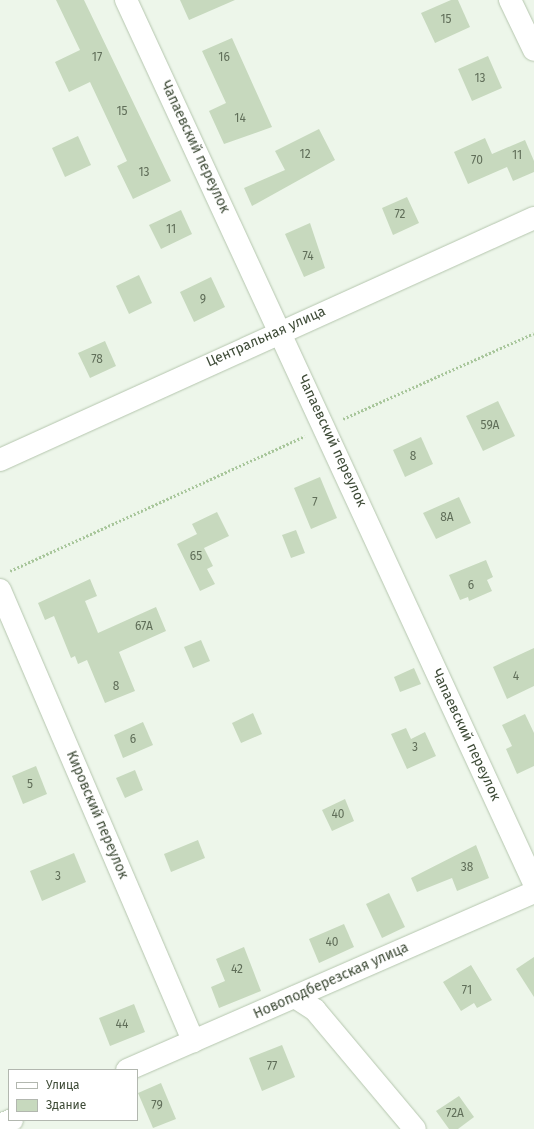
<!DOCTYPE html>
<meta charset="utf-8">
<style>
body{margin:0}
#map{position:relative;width:534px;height:1129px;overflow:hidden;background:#edf6ea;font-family:"Fira Sans",sans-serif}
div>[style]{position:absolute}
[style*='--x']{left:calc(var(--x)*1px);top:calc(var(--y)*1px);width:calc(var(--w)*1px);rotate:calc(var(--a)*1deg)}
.building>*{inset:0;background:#c7d9be}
.path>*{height:2.5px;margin-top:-1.25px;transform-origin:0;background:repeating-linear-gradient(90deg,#a8c69b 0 2px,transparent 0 4px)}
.roads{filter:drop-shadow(0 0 1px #b5c6ae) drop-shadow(0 0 1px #b5c6ae)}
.minor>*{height:22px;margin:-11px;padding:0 11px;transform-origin:11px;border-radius:11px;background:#fff}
span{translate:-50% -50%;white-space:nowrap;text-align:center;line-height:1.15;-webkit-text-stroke:3px #fff;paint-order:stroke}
.number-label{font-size:12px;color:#606e59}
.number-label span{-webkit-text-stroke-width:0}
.street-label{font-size:14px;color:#3e4b37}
.legend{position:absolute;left:8px;top:1069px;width:130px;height:52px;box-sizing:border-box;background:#fff;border:1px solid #b2b7af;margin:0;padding:5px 7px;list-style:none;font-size:12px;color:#3e4b37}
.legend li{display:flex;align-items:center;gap:8px;height:20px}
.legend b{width:20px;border:1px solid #b2b7af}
</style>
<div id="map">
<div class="building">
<div style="clip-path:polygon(56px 0,84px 0,171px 181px,133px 199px,117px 166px,127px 161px,90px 82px,69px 92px,55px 62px,80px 50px)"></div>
<div style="clip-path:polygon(180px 0,235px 0,189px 20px)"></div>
<div style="clip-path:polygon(451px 0,458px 0,470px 27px,435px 43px,421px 13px)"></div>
<div style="clip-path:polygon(232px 38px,272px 127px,224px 144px,209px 111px,226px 103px,202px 51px)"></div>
<div style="clip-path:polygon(488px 56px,502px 88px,472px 101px,458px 69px)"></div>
<div style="clip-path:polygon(319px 129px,335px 160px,252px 206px,244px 188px,285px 170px,275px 151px)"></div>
<div style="clip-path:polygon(78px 136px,91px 165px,65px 177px,52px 148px)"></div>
<div style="clip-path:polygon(485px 138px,492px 154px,525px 140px,534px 161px,534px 172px,513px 181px,507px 167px,468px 184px,454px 152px)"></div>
<div style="clip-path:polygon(407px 197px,419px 223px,393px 235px,382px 208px)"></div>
<div style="clip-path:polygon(181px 210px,192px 234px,161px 249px,149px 225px)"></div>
<div style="clip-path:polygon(310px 223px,325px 268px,304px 277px,285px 234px)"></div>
<div style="clip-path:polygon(139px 275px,152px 303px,129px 314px,116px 286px)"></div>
<div style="clip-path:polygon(211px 277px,225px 307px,194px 322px,180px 292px)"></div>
<div style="clip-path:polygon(105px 341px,116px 366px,90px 378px,78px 353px)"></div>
<div style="clip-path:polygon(498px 401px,515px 436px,483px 451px,466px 416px)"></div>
<div style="clip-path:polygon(421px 437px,433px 464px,405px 477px,393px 450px)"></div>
<div style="clip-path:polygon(320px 477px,337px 518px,311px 529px,294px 488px)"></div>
<div style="clip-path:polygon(459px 497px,471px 523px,436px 539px,423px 513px)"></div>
<div style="clip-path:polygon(217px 512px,229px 536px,204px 548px,213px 566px,207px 569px,215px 584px,200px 591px,177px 544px,197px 534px,192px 524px)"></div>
<div style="clip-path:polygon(296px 530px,305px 553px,291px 558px,282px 535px)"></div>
<div style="clip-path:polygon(486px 560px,493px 577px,487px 580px,492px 591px,469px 601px,468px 597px,460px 600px,449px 575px)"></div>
<div style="clip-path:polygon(90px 579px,97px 596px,85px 601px,98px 633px,156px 607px,166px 631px,119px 652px,135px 691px,105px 703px,87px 660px,78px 664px,75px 656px,71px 658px,54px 616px,45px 620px,38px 603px)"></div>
<div style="clip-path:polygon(201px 640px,210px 661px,193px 668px,184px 647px)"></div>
<div style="clip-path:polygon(534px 648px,534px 686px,507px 699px,493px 667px)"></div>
<div style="clip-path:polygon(414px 668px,421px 684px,400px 692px,394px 677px)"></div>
<div style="clip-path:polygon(253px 713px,262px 734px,241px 743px,232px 723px)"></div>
<div style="clip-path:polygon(525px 714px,534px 733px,534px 766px,517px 774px,506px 749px,512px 746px,502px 725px)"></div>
<div style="clip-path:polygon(143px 722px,153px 745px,123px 758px,114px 735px)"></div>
<div style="clip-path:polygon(406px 728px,411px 739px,425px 732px,436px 756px,407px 769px,391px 734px)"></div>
<div style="clip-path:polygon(36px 766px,47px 794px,23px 804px,12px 776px)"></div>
<div style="clip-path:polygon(135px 770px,143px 790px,125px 798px,116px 778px)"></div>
<div style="clip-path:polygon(345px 799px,354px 821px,332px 831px,322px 810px)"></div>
<div style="clip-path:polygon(198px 840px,205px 858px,171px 872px,164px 854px)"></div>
<div style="clip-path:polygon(476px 845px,489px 878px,457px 891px,452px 878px,417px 892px,411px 878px)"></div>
<div style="clip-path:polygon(74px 853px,86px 882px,42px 901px,30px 871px)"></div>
<div style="clip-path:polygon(389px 893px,405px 927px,382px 938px,366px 904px)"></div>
<div style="clip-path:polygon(344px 924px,354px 947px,319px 963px,309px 939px)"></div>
<div style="clip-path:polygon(244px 947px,261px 991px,219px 1008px,211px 987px,225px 981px,216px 959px)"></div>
<div style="clip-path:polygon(534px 957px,534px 997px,516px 969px)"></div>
<div style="clip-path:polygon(471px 965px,492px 1000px,477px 1008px,474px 1003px,461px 1011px,443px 982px)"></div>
<div style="clip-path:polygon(134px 1004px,145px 1032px,110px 1046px,99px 1018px)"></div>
<div style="clip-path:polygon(282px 1045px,295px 1077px,262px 1091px,249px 1058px)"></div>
<div style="clip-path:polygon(161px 1083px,176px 1119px,153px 1128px,138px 1093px)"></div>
<div style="clip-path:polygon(459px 1096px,474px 1117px,458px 1129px,449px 1129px,436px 1111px)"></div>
</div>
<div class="path">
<div style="--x:343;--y:419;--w:209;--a:-24.2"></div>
<div style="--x:10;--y:571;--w:324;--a:-24.6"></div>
</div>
<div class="roads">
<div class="minor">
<div style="--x:126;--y:0;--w:973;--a:65.2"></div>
<div style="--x:510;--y:0;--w:55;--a:64.4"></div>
<div style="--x:0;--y:460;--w:586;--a:-24.38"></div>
<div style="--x:0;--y:590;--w:491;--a:66.8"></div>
<div style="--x:295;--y:997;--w:24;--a:33"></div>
<div style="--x:315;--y:1010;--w:155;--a:50"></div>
<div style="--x:127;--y:1070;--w:444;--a:-23.6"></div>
<div style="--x:0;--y:1125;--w:13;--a:-23"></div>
</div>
</div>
<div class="number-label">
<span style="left:446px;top:20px">15</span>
<span style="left:97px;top:58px">17</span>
<span style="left:224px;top:58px">16</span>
<span style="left:480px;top:79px">13</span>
<span style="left:122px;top:112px">15</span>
<span style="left:240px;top:119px">14</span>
<span style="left:305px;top:155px">12</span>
<span style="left:517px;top:156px">11</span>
<span style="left:477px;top:161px">70</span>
<span style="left:144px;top:173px">13</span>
<span style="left:400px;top:215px">72</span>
<span style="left:171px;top:230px">11</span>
<span style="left:308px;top:257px">74</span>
<span style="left:203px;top:300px">9</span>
<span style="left:97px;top:360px">78</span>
<span style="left:490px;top:426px">59А</span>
<span style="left:413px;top:457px">8</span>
<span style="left:315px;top:503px">7</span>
<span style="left:447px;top:518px">8А</span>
<span style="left:196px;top:557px">65</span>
<span style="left:471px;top:586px">6</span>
<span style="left:144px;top:627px">67А</span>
<span style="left:516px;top:677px">4</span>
<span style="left:116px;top:687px">8</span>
<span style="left:133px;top:740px">6</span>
<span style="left:415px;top:748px">3</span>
<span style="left:30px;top:785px">5</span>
<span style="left:338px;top:815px">40</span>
<span style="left:467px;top:868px">38</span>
<span style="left:58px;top:877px">3</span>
<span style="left:332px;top:943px">40</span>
<span style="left:237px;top:970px">42</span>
<span style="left:467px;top:991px">71</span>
<span style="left:122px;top:1025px">44</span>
<span style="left:272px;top:1067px">77</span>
<span style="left:157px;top:1106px">79</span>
<span style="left:455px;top:1114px">72А</span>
</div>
<div class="street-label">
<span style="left:195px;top:147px;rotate:65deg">Чапаевский переулок</span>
<span style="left:266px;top:337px;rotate:-24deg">Центральная улица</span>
<span style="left:332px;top:441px;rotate:65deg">Чапаевский переулок</span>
<span style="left:466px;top:735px;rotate:65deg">Чапаевский переулок</span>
<span style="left:97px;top:815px;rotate:67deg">Кировский переулок</span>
<span style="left:331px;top:981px;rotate:-24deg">Новоподберезская улица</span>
</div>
<ul class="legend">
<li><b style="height:5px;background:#fff"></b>Улица</li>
<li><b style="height:11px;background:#c7d9be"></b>Здание</li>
</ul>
</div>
